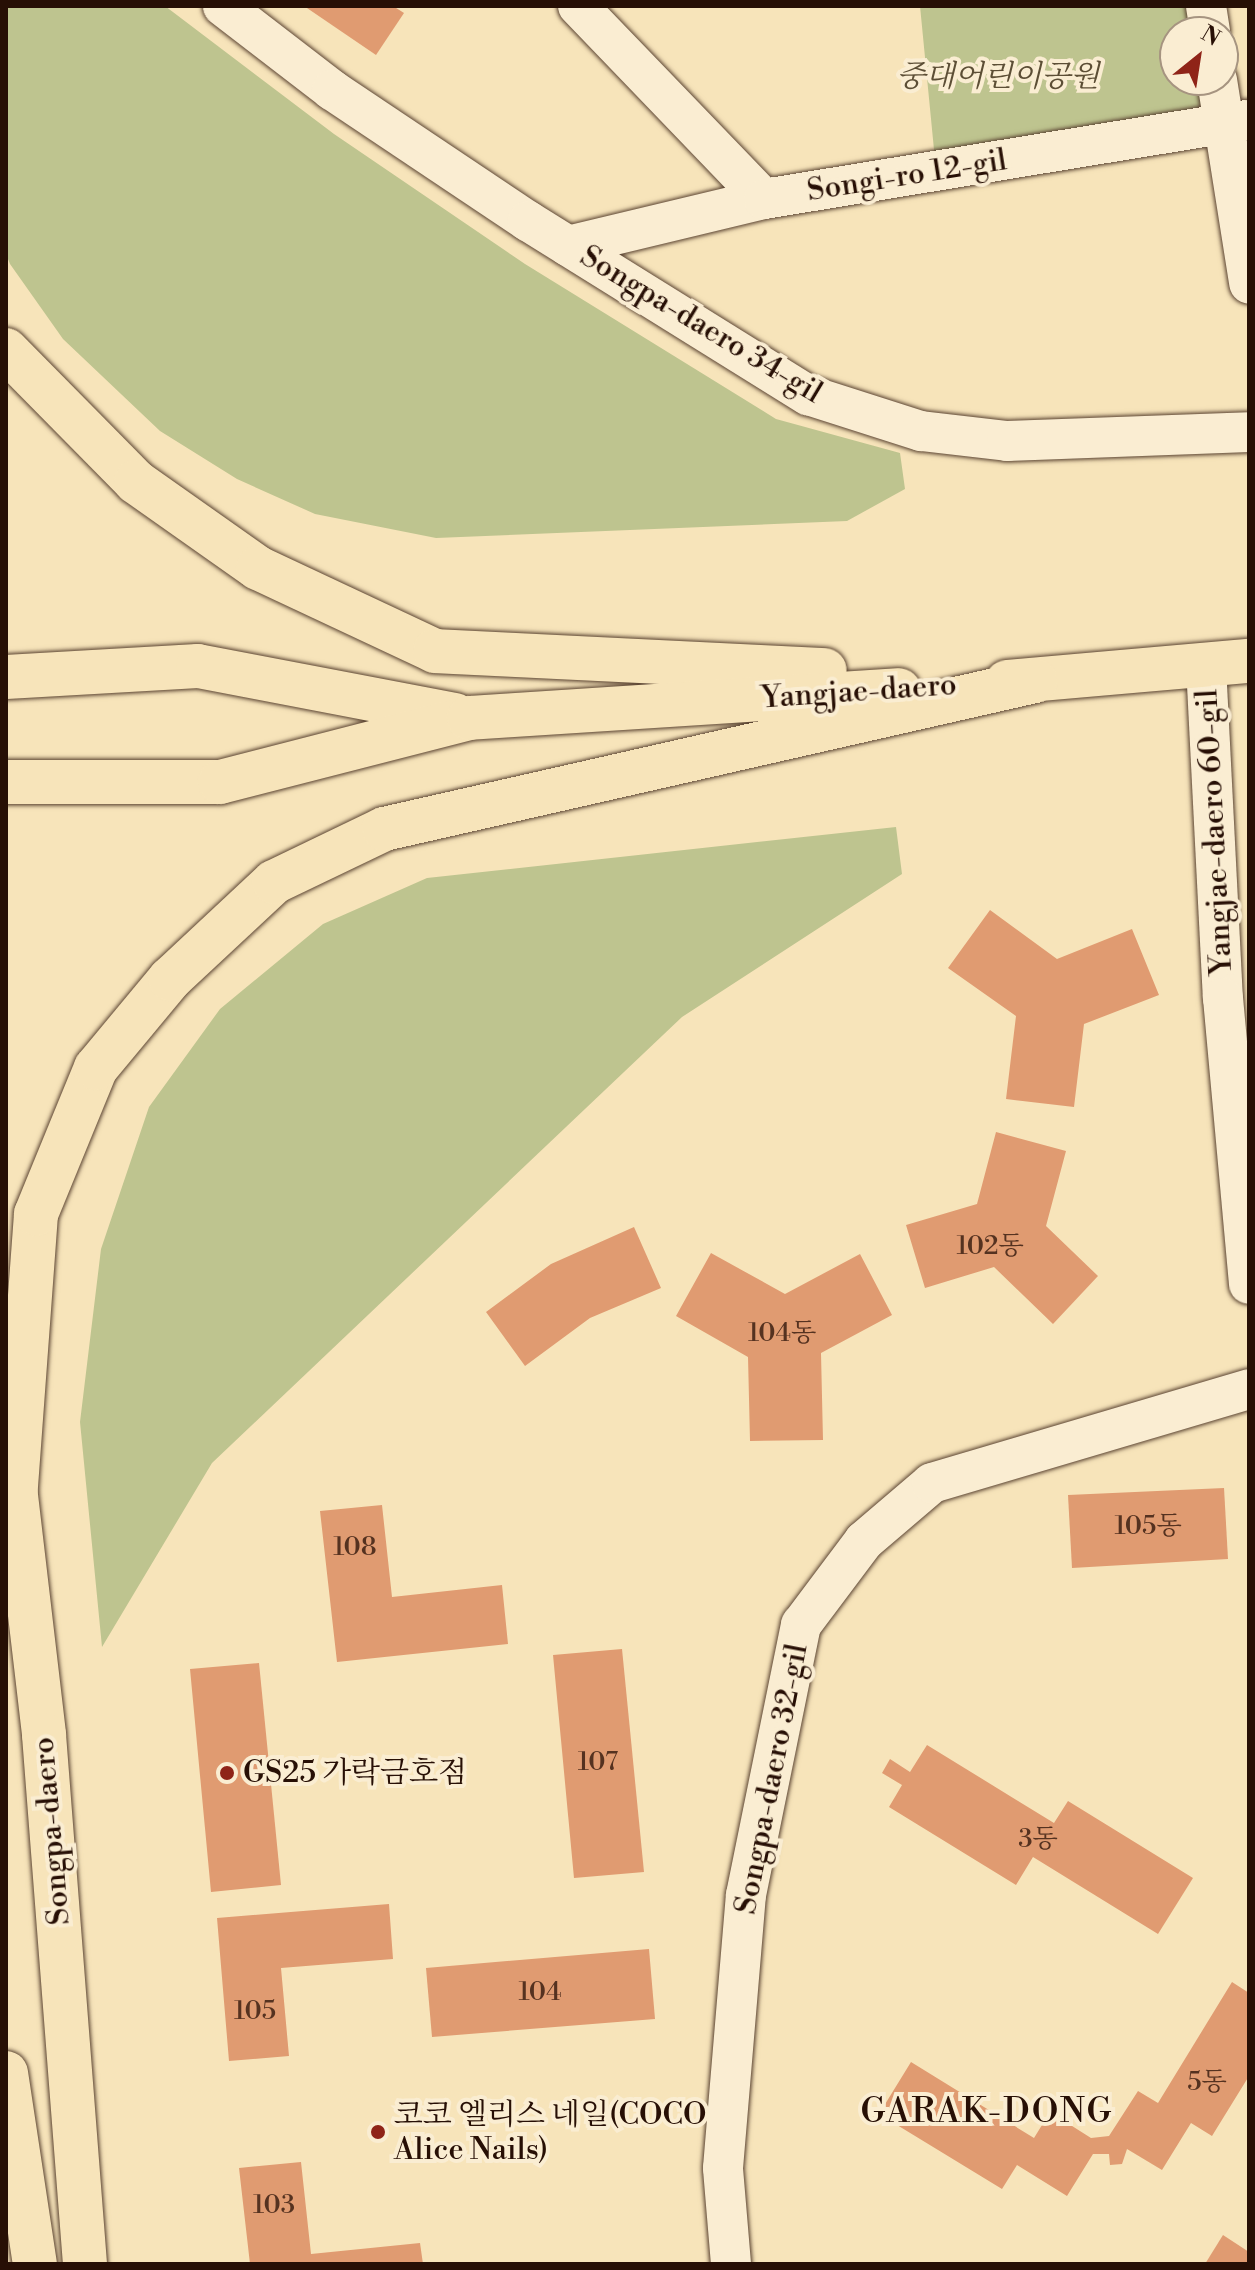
<!DOCTYPE html>
<meta charset="utf-8">
<style>
body{margin:0}
#map{position:relative;width:1255px;height:2270px;overflow:hidden;background:#f7e4ba;font-family:"Libre Bodoni","Noto Serif KR",serif}
div>[style]{position:absolute}
[style*='--x']{left:calc(var(--x)*1px);top:calc(var(--y)*1px);width:calc(var(--w)*1px);rotate:calc(var(--a)*1deg)}
.green>*{inset:0;background:#bec48f}
.building>*{inset:0;background:#e09b71}
.roads{filter:drop-shadow(0 0 2px #5b4432) drop-shadow(0 0 2px #5b4432)}
.minor>*{height:40px;margin:-20px;padding:0 20px;transform-origin:20px;border-radius:20px;background:#faedd2}
.primary>*{height:44px;margin:-22px;padding:0 22px;transform-origin:22px;border-radius:22px;background:#f7e4ba}
.dots>*{width:22px;height:22px;translate:-50% -50%;box-sizing:border-box;border:4px solid #faedd2;border-radius:50%}
span{translate:-50% -50%;white-space:nowrap;text-align:center;line-height:1.15;-webkit-text-stroke:8px #faedd2;paint-order:stroke}
.number-label{font-size:26px;color:#553220}
.number-label span{-webkit-text-stroke-width:0}
.park-label{font-size:30px;color:#5c4e35;font-style:italic}
.street-label{font-size:30px;color:#270f05}
.poi-label{font-size:30px;color:#270f05}
.left{translate:0 -50%;text-align:left}
.quarter-label{font-size:34px;color:#270f05;letter-spacing:2px}
.frame{position:absolute;inset:0;border:8px solid #270f05;pointer-events:none}
.north{position:absolute;left:1159px;top:16px;width:80px;height:80px;box-sizing:border-box;background:#faedd2;border:2px solid #a69480;border-radius:50%;rotate:30deg;font-size:22px;font-weight:700;line-height:32px;text-align:center;color:#270f05}
.north::after{content:'';display:block;margin:auto;width:28px;height:36px;background:#8f2418;clip-path:polygon(50% 0,100% 100%,50% 72%,0 100%)}
</style>
<div id="map">
<div class="green">
<div style="clip-path:polygon(6px 6px,165px 6px,334px 134px,525px 264px,776px 419px,900px 453px,905px 489px,847px 521px,436px 538px,315px 514px,237px 479px,160px 431px,63px 339px,10px 264px,6px 254px)"></div>
<div style="clip-path:polygon(920px 6px,1193px 6px,1197px 32px,1175px 32px,1175px 80px,1205px 80px,1211px 113px,935px 160px)"></div>
<div style="clip-path:polygon(896px 827px,902px 874px,682px 1017px,212px 1463px,102px 1647px,80px 1422px,101px 1249px,149px 1107px,220px 1009px,323px 924px,427px 878px)"></div>
</div>
<div class="building">
<div style="clip-path:polygon(304px 6px,393px 6px,404px 13px,376px 55px)"></div>
<div style="clip-path:polygon(990px 910px,1057px 959px,1132px 929px,1159px 995px,1084px 1024px,1074px 1107px,1006px 1099px,1016px 1016px,948px 968px)"></div>
<div style="clip-path:polygon(996px 1132px,1066px 1151px,1046px 1226px,1098px 1276px,1053px 1324px,994px 1267px,925px 1288px,906px 1225px,977px 1204px)"></div>
<div style="clip-path:polygon(634px 1227px,661px 1288px,590px 1318px,525px 1366px,486px 1312px,551px 1264px)"></div>
<div style="clip-path:polygon(711px 1253px,785px 1294px,860px 1254px,892px 1315px,821px 1353px,823px 1440px,750px 1441px,748px 1357px,676px 1316px)"></div>
<div style="clip-path:polygon(1224px 1488px,1228px 1559px,1072px 1568px,1068px 1495px)"></div>
<div style="clip-path:polygon(382px 1505px,392px 1597px,502px 1585px,508px 1644px,337px 1662px,320px 1511px)"></div>
<div style="clip-path:polygon(622px 1649px,644px 1872px,574px 1878px,553px 1655px)"></div>
<div style="clip-path:polygon(259px 1663px,281px 1885px,211px 1892px,190px 1669px)"></div>
<div style="clip-path:polygon(927px 1745px,1054px 1823px,1068px 1801px,1193px 1878px,1158px 1934px,1033px 1857px,1016px 1885px,889px 1807px,902px 1785px,882px 1773px,890px 1759px,910px 1772px)"></div>
<div style="clip-path:polygon(389px 1904px,393px 1959px,281px 1968px,289px 2056px,229px 2061px,217px 1918px)"></div>
<div style="clip-path:polygon(649px 1949px,655px 2019px,432px 2037px,426px 1968px)"></div>
<div style="clip-path:polygon(1232px 1982px,1249px 1993px,1249px 2076px,1212px 2136px,1191px 2123px,1162px 2170px,1127px 2149px,1122px 2164px,1110px 2165px,1109px 2154px,1093px 2154px,1067px 2196px,1017px 2165px,1002px 2189px,879px 2114px,911px 2062px,1034px 2138px,1050px 2112px,1091px 2138px,1109px 2136px,1138px 2091px,1158px 2103px)"></div>
<div style="clip-path:polygon(301px 2162px,311px 2254px,420px 2243px,423px 2264px,250px 2264px,239px 2168px)"></div>
<div style="clip-path:polygon(1223px 2235px,1249px 2252px,1249px 2264px,1205px 2264px)"></div>
</div>
<div class="roads">
<div class="minor">
<div style="--x:223;--y:6;--w:138;--a:37.6"></div>
<div style="--x:332;--y:90;--w:236;--a:33.8"></div>
<div style="--x:528;--y:221;--w:330;--a:31.9"></div>
<div style="--x:808;--y:395;--w:119;--a:17.7"></div>
<div style="--x:921;--y:431;--w:87;--a:6.6"></div>
<div style="--x:1007;--y:441;--w:242;--a:-2.1"></div>
<div style="--x:578;--y:6;--w:268;--a:46.1"></div>
<div style="--x:1206;--y:6;--w:26;--a:81"></div>
<div style="--x:1217;--y:80;--w:206;--a:81"></div>
<div style="--x:568;--y:246;--w:202;--a:-13.5"></div>
<div style="--x:764;--y:199;--w:491;--a:-9.3"></div>
<div style="--x:1206;--y:665;--w:333;--a:87.1"></div>
<div style="--x:1223;--y:998;--w:287;--a:84.8"></div>
<div style="--x:731;--y:2264;--w:96;--a:-94.8"></div>
<div style="--x:723;--y:2168;--w:274;--a:-85.2"></div>
<div style="--x:746;--y:1895;--w:276;--a:-78.5"></div>
<div style="--x:801;--y:1625;--w:105;--a:-53.1"></div>
<div style="--x:864;--y:1541;--w:89;--a:-40.5"></div>
<div style="--x:932;--y:1483;--w:331;--a:-16.5"></div>
</div>
<div class="primary">
<div style="--x:6;--y:350;--w:185;--a:45.4"></div>
<div style="--x:136;--y:482;--w:149;--a:35.2"></div>
<div style="--x:258;--y:568;--w:195;--a:25.1"></div>
<div style="--x:435;--y:651;--w:390;--a:2.8"></div>
<div style="--x:6;--y:677;--w:192;--a:-3.3"></div>
<div style="--x:198;--y:666;--w:262;--a:10.8"></div>
<div style="--x:1007;--y:682;--w:243;--a:-5"></div>
<div style="--x:6;--y:782;--w:214;--a:0"></div>
<div style="--x:220;--y:782;--w:257;--a:-14.4"></div>
<div style="--x:469;--y:718;--w:431;--a:-3.7"></div>
<div style="--x:13;--y:1470;--w:267;--a:83.3"></div>
<div style="--x:44;--y:1735;--w:531;--a:85.57"></div>
<div style="--x:15;--y:1500;--w:287;--a:-85.8"></div>
<div style="--x:36;--y:1214;--w:158;--a:-67.7"></div>
<div style="--x:96;--y:1068;--w:116;--a:-50.3"></div>
<div style="--x:170;--y:979;--w:142;--a:-43"></div>
<div style="--x:274;--y:882;--w:122;--a:-25.7"></div>
<div style="--x:384;--y:829;--w:668;--a:-12.81"></div>
<div style="--x:6;--y:2073;--w:193;--a:81.4"></div>
</div>
</div>
<div class="dots">
<div style="left:227px;top:1773px;background:#8f2418"></div>
<div style="left:378px;top:2132px;background:#8f2418"></div>
</div>
<div class="number-label">
<span style="left:990px;top:1247px">102동</span>
<span style="left:782px;top:1334px">104동</span>
<span style="left:1148px;top:1527px">105동</span>
<span style="left:355px;top:1548px">108</span>
<span style="left:598px;top:1763px">107</span>
<span style="left:1038px;top:1840px">3동</span>
<span style="left:540px;top:1993px">104</span>
<span style="left:255px;top:2012px">105</span>
<span style="left:1207px;top:2083px">5동</span>
<span style="left:274px;top:2206px">103</span>
</div>
<div class="park-label">
<span style="left:998px;top:77px">중대어린이공원</span>
</div>
<div class="street-label">
<span style="left:907px;top:176px;rotate:-9deg">Songi-ro 12-gil</span>
<span style="left:701px;top:325px;rotate:31deg">Songpa-daero 34-gil</span>
<span style="left:859px;top:692px;rotate:-4deg">Yangjae-daero</span>
<span style="left:1215px;top:832px;rotate:-93deg">Yangjae-daero 60-gil</span>
<span style="left:772px;top:1779px;rotate:-79deg">Songpa-daero 32-gil</span>
<span style="left:52px;top:1831px;rotate:-95deg">Songpa-daero</span>
</div>
<div class="poi-label">
<span class="left" style="left:243px;top:1773px">GS25 가락금호점</span>
<span class="left" style="left:394px;top:2132px">코코 엘리스 네일(COCO<br>Alice Nails)</span>
</div>
<div class="quarter-label">
<span style="left:987px;top:2113px">GARAK-DONG</span>
</div>
<div class="frame"></div>
<div class="north">N</div>
</div>
